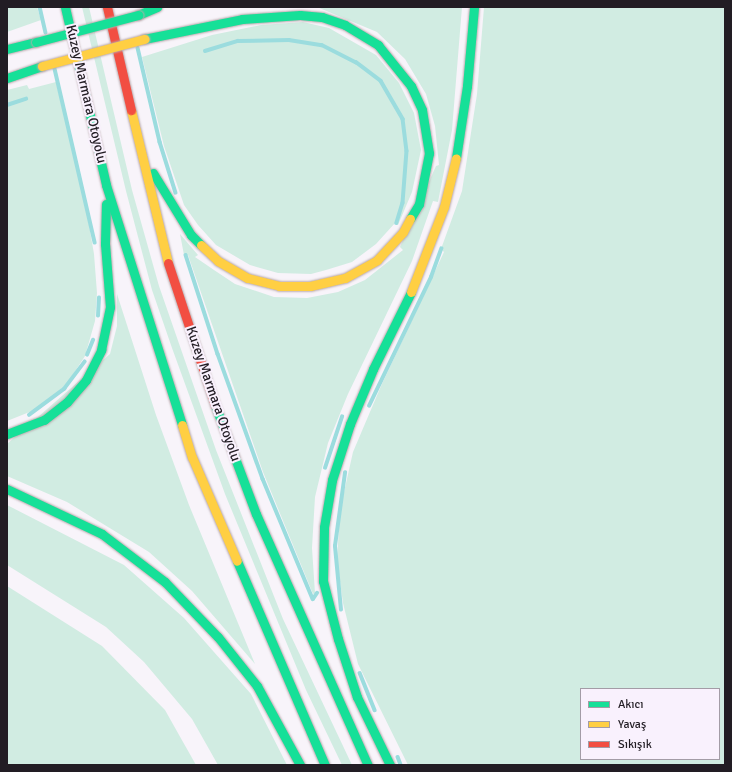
<!DOCTYPE html>
<meta charset="utf-8">
<style>
body{margin:0}
#map{position:relative;width:732px;height:772px;overflow:hidden;background:#f8f4fa;font-family:Signika,sans-serif}
div>[style]{position:absolute}
[style*='--x']{left:calc(var(--x)*1px);top:calc(var(--y)*1px);width:calc(var(--w)*1px);rotate:calc(var(--a)*1deg)}
.green>*{inset:0;background:#d1ece2}
.stream>*{height:3.5px;margin:-1.75px;padding:0 1.75px;transform-origin:1.75px;border-radius:1.75px;background:#9bdcde}
.roads{filter:drop-shadow(0 0 1px #b9a9ac) drop-shadow(0 0 1px #b9a9ac)}
.fast>*{height:9px;margin:-4.5px;padding:0 4.5px;transform-origin:4.5px;border-radius:4.5px;background:#16e098}
.slow>*{height:9px;margin:-4.5px;padding:0 4.5px;transform-origin:4.5px;border-radius:4.5px;background:#ffcf43}
.jam>*{height:9px;margin:-4.5px;padding:0 4.5px;transform-origin:4.5px;border-radius:4.5px;background:#f24e42}
.bridges{filter:drop-shadow(0 0 1px #b9a9ac) drop-shadow(0 0 1px #b9a9ac)}
.fast-bridge>*{height:9px;margin:-4.5px;padding:0 4.5px;transform-origin:4.5px;border-radius:4.5px;background:#16e098}
.slow-bridge>*{height:9px;margin:-4.5px;padding:0 4.5px;transform-origin:4.5px;border-radius:4.5px;background:#ffcf43}
span{translate:-50% -50%;white-space:nowrap;text-align:center;line-height:1.15;-webkit-text-stroke:4px #f9f1fd;paint-order:stroke}
.street-label{font-size:14px;color:#221d24}
.frame{position:absolute;inset:0;border:8px solid #221d24;pointer-events:none}
.legend{position:absolute;left:580px;top:688px;width:140px;height:72px;box-sizing:border-box;background:#f9f1fd;border:1px solid #a39ca6;margin:0;padding:5px 7px;list-style:none;font-size:12px;color:#221d24}
.legend li{display:flex;align-items:center;gap:8px;height:20px}
.legend b{width:20px;border:1px solid #a39ca6}
</style>
<div id="map">
<div class="green">
<div style="clip-path:polygon(7px 7px,37px 7px,41px 20px,7px 32px)"></div>
<div style="clip-path:polygon(82px 7px,89px 7px,132px 190px,159px 286px,216px 450px,283px 619px,352px 765px,342px 765px,306px 690px,225px 494px,172px 348px,152px 290px,126px 191px)"></div>
<div style="clip-path:polygon(317px 7px,462px 7px,452px 130px,438px 202px,433px 201px,412px 261px,348px 394px,328px 443px,315px 497px,312px 548px,315px 593px,313px 594px,263px 472px,188px 255px,184px 255px,180px 234px,198px 255px,195px 257px,214px 270px,235px 284px,274px 297px,307px 298px,338px 292px,365px 280px,403px 250px,400px 247px,436px 166px,439px 165px,435px 126px,426px 94px,405px 59px,377px 32px)"></div>
<div style="clip-path:polygon(evenodd,484px 7px,725px 7px,725px 765px,408px 765px,358px 664px,343px 603px,337px 560px,340px 510px,353px 452px,381px 386px,444px 252px,441px 249px,462px 191px,477px 94px,484px 7px,581px 689px,719px 689px,719px 759px,581px 759px,581px 689px)"></div>
<div style="clip-path:polygon(303px 22px,329px 28px,376px 55px,399px 83px,414px 113px,421px 150px,412px 192px,398px 225px,395px 223px,376px 244px,352px 262px,326px 270px,311px 274px,278px 273px,250px 265px,216px 245px,198px 225px,184px 205px,164px 146px,142px 57px,212px 35px,261px 25px)"></div>
<div style="clip-path:polygon(56px 82px,86px 207px,94px 254px,97px 293px,95px 321px,85px 356px,68px 382px,54px 396px,32px 411px,7px 421px,7px 90px,27px 85px,29px 89px)"></div>
<div style="clip-path:polygon(117px 294px,156px 415px,189px 505px,255px 664px,192px 591px,149px 552px,67px 502px,7px 476px,7px 444px,110px 354px,117px 326px)"></div>
<div style="clip-path:polygon(7px 505px,124px 565px,184px 618px,251px 694px,287px 765px,218px 765px,192px 719px,144px 662px,106px 627px,7px 565px)"></div>
<div style="clip-path:polygon(7px 586px,102px 646px,165px 710px,196px 765px,7px 765px)"></div>
</div>
<div class="stream">
<div style="--x:40;--y:7;--w:26;--a:77"></div>
<div style="--x:138;--y:48;--w:97;--a:76.8"></div>
<div style="--x:160;--y:142;--w:53;--a:72.6"></div>
<div style="--x:205;--y:51;--w:34;--a:-17"></div>
<div style="--x:238;--y:41;--w:51;--a:-1.1"></div>
<div style="--x:289;--y:40;--w:33;--a:9"></div>
<div style="--x:322;--y:45;--w:38;--a:27"></div>
<div style="--x:356;--y:62;--w:31;--a:37"></div>
<div style="--x:381;--y:81;--w:44;--a:59.9"></div>
<div style="--x:403;--y:119;--w:32;--a:83"></div>
<div style="--x:407;--y:151;--w:52;--a:94.4"></div>
<div style="--x:403;--y:203;--w:21;--a:107"></div>
<div style="--x:55;--y:69;--w:178;--a:77"></div>
<div style="--x:7;--y:105;--w:20;--a:-18"></div>
<div style="--x:186;--y:255;--w:104;--a:72.1"></div>
<div style="--x:218;--y:354;--w:133;--a:70.2"></div>
<div style="--x:263;--y:479;--w:130;--a:67.4"></div>
<div style="--x:313;--y:599;--w:7;--a:-56"></div>
<div style="--x:98;--y:316;--w:18;--a:-87"></div>
<div style="--x:87;--y:355;--w:16;--a:-68"></div>
<div style="--x:369;--y:406;--w:143;--a:-64.3"></div>
<div style="--x:431;--y:277;--w:30;--a:-70"></div>
<div style="--x:29;--y:415;--w:44;--a:-36.6"></div>
<div style="--x:64;--y:389;--w:34;--a:-53"></div>
<div style="--x:325;--y:468;--w:54;--a:-71.6"></div>
<div style="--x:341;--y:610;--w:64;--a:-95.4"></div>
<div style="--x:335;--y:546;--w:74;--a:-82.2"></div>
<div style="--x:360;--y:673;--w:40;--a:68"></div>
<div style="--x:398;--y:757;--w:9;--a:69"></div>
</div>
<div class="roads">
<div class="fast">
<div style="--x:65;--y:7;--w:183;--a:77"></div>
<div style="--x:106;--y:185;--w:252;--a:72.4"></div>
<div style="--x:138;--y:15;--w:21;--a:-23"></div>
<div style="--x:144;--y:39;--w:100;--a:-11.5"></div>
<div style="--x:242;--y:19;--w:58;--a:-3.9"></div>
<div style="--x:300;--y:15;--w:22;--a:5"></div>
<div style="--x:322;--y:17;--w:24;--a:19"></div>
<div style="--x:345;--y:25;--w:39;--a:31"></div>
<div style="--x:378;--y:45;--w:53;--a:51.2"></div>
<div style="--x:411;--y:86;--w:26;--a:65"></div>
<div style="--x:422;--y:110;--w:44;--a:80.8"></div>
<div style="--x:429;--y:153;--w:52;--a:101.1"></div>
<div style="--x:419;--y:204;--w:17;--a:121"></div>
<div style="--x:7;--y:49;--w:30;--a:-14"></div>
<div style="--x:7;--y:78;--w:37;--a:-19"></div>
<div style="--x:456;--y:158;--w:73;--a:-81.3"></div>
<div style="--x:467;--y:86;--w:79;--a:-84.9"></div>
<div style="--x:153;--y:173;--w:73;--a:58.5"></div>
<div style="--x:191;--y:235;--w:14;--a:45"></div>
<div style="--x:215;--y:405;--w:116;--a:69.4"></div>
<div style="--x:256;--y:514;--w:275;--a:66"></div>
<div style="--x:7;--y:434;--w:40;--a:-21"></div>
<div style="--x:44;--y:420;--w:29;--a:-38"></div>
<div style="--x:67;--y:402;--w:29;--a:-49"></div>
<div style="--x:86;--y:380;--w:34;--a:-63"></div>
<div style="--x:101;--y:350;--w:44;--a:-78.2"></div>
<div style="--x:110;--y:307;--w:63;--a:-94.5"></div>
<div style="--x:105;--y:244;--w:40;--a:-88.6"></div>
<div style="--x:7;--y:489;--w:105;--a:25.3"></div>
<div style="--x:102;--y:534;--w:79;--a:37.3"></div>
<div style="--x:165;--y:582;--w:76;--a:46.1"></div>
<div style="--x:218;--y:637;--w:63;--a:51.5"></div>
<div style="--x:257;--y:686;--w:90;--a:61.4"></div>
<div style="--x:237;--y:561;--w:222;--a:66.7"></div>
<div style="--x:390;--y:765;--w:76;--a:-115.9"></div>
<div style="--x:357;--y:697;--w:61;--a:-108.1"></div>
<div style="--x:338;--y:639;--w:60;--a:-104.5"></div>
<div style="--x:323;--y:581;--w:54;--a:-88.9"></div>
<div style="--x:324;--y:527;--w:48;--a:-80.3"></div>
<div style="--x:332;--y:480;--w:59;--a:-72.2"></div>
<div style="--x:350;--y:424;--w:60;--a:-67.3"></div>
<div style="--x:373;--y:369;--w:86;--a:-63.7"></div>
</div>
<div class="slow">
<div style="--x:131;--y:110;--w:157;--a:76.4"></div>
<div style="--x:201;--y:245;--w:23;--a:43"></div>
<div style="--x:218;--y:261;--w:34;--a:30"></div>
<div style="--x:248;--y:278;--w:32;--a:14"></div>
<div style="--x:279;--y:286;--w:31;--a:0"></div>
<div style="--x:310;--y:286;--w:36;--a:-13"></div>
<div style="--x:345;--y:278;--w:37;--a:-29"></div>
<div style="--x:377;--y:260;--w:38;--a:-47"></div>
<div style="--x:403;--y:232;--w:15;--a:-62"></div>
<div style="--x:411;--y:292;--w:91;--a:-68.8"></div>
<div style="--x:444;--y:207;--w:50;--a:-76.2"></div>
<div style="--x:182;--y:425;--w:34;--a:73"></div>
<div style="--x:192;--y:457;--w:113;--a:66.6"></div>
</div>
<div class="jam">
<div style="--x:107;--y:7;--w:106;--a:76.9"></div>
<div style="--x:168;--y:263;--w:150;--a:71.7"></div>
</div>
</div>
<div class="bridges">
<div class="fast-bridge">
<div style="--x:36;--y:42;--w:106;--a:-14.8"></div>
</div>
<div class="slow-bridge">
<div style="--x:42;--y:66;--w:106;--a:-14.8"></div>
</div>
</div>
<div class="street-label">
<span style="left:86px;top:94px;rotate:77deg">Kuzey Marmara Otoyolu</span>
<span style="left:213px;top:394px;rotate:71deg">Kuzey Marmara Otoyolu</span>
</div>
<div class="frame"></div>
<ul class="legend">
<li><b style="height:5px;background:#16e098"></b>Akıcı</li>
<li><b style="height:5px;background:#ffcf43"></b>Yavaş</li>
<li><b style="height:5px;background:#f24e42"></b>Sıkışık</li>
</ul>
</div>
